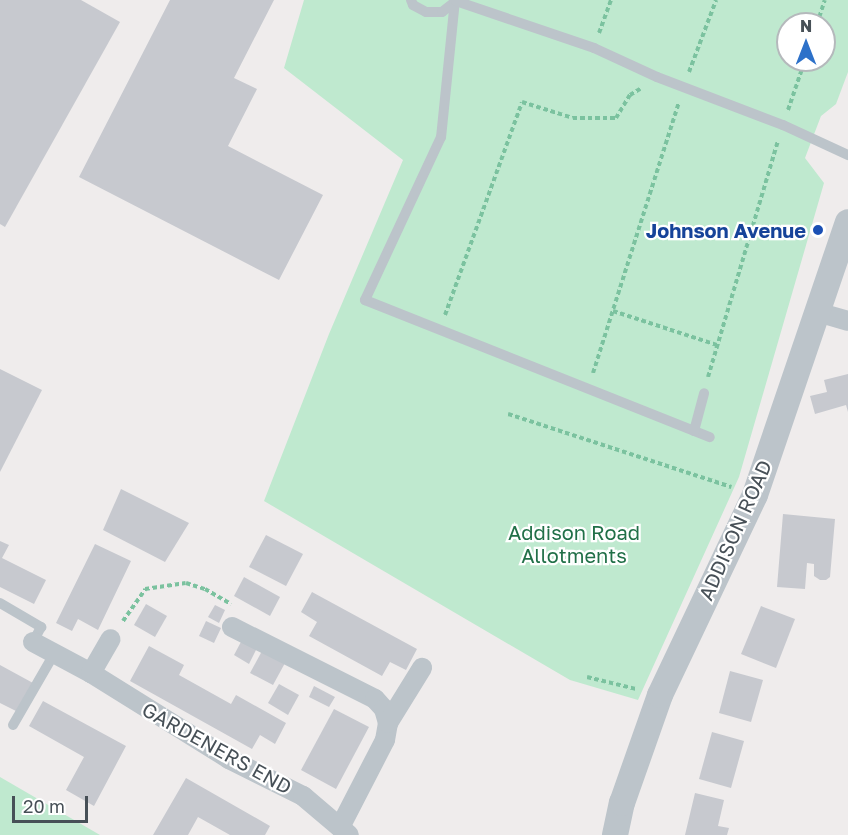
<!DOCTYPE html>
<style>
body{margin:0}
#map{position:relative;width:848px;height:835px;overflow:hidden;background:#efecec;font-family:"Golos Text",sans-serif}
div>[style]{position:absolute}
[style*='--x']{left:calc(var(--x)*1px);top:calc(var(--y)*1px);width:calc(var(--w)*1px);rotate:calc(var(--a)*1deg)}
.green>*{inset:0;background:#bfe9cf}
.building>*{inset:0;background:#c7c9cf}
.path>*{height:4px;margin-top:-2px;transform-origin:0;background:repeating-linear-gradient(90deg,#7bc29f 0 4.5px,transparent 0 7.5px)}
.service>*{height:10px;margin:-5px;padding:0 5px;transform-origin:5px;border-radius:5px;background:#bcc4ca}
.minor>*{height:20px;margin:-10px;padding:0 10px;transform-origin:10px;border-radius:10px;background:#bcc4ca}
.tertiary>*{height:26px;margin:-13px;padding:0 13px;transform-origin:13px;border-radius:13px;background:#bcc4ca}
.dots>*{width:16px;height:16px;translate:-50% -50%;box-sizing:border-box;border:3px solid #fff;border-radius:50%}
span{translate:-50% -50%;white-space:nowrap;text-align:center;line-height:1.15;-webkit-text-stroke:4.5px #fff;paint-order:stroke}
.transit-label{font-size:20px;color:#164399;font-weight:700}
.right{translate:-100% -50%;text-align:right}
.street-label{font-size:20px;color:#475057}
.park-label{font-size:20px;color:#217048}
.north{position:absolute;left:776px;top:12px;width:60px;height:60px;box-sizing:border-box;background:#fff;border:2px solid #b5b9bc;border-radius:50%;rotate:0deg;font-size:16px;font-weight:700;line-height:24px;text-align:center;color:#475057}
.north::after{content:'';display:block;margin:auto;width:21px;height:27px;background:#2d71c9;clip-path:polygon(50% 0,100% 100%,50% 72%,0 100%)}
.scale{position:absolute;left:12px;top:796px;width:76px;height:27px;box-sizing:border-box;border:3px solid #475057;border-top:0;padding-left:8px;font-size:18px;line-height:21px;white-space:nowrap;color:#475057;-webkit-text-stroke:4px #fff;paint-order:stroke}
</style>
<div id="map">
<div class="green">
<div style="clip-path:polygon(evenodd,304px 0,848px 0,848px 72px,836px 104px,821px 116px,805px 158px,824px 183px,739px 477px,638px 700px,570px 680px,264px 501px,329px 334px,403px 160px,284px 68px,304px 0,788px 24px,824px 24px,824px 60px,788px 60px,788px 24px)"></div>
<div style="clip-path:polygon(0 777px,100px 835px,0 835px)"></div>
</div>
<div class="building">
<div style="clip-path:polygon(0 0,81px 0,120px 22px,5px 227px,0 224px)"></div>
<div style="clip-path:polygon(170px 0,274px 0,234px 78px,257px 89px,228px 146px,323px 195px,279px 280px,79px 177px)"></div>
<div style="clip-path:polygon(0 369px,42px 390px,0 472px)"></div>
<div style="clip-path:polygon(848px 374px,848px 412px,846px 405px,815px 414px,810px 396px,827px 392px,824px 380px)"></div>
<div style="clip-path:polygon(121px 489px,189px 523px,165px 562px,103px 530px)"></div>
<div style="clip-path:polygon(783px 514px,835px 519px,830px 577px,826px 580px,820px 580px,814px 576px,814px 564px,807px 563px,805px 589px,777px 587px)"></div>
<div style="clip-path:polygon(266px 535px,303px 554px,286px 586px,249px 567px)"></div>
<div style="clip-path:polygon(0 541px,9px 545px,2px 558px,46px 580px,34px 604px,0 587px)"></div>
<div style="clip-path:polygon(95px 544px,131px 561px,98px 630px,78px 619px,72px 631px,56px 623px)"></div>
<div style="clip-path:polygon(244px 577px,280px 597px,270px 616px,234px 596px)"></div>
<div style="clip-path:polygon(312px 592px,417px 649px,406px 670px,390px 662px,382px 676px,309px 636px,317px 622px,301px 612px)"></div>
<div style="clip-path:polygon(146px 604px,167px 616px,155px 637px,134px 625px)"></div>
<div style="clip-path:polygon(215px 605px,225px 610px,219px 623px,208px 617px)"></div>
<div style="clip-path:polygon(761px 606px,795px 619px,776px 668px,741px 654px)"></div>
<div style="clip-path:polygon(206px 621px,221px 628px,214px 643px,199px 636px)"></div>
<div style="clip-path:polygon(242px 640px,257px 648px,249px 664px,234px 655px)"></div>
<div style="clip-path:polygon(149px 646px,184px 665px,179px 675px,231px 704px,236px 695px,286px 723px,275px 744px,260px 735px,252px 749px,130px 681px)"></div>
<div style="clip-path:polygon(262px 651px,285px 663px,273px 685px,250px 673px)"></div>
<div style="clip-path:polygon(0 665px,33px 683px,18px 712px,0 703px)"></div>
<div style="clip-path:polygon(730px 671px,763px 680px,751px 722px,719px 713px)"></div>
<div style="clip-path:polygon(279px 684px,299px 695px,288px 715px,268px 703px)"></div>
<div style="clip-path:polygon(314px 686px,335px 697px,329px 707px,309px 697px)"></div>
<div style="clip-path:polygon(43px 701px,126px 746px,94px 806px,66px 790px,84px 757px,29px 726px)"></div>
<div style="clip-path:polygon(334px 709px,369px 727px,336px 789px,301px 770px)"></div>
<div style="clip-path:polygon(712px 732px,744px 741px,731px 788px,699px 779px)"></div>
<div style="clip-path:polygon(186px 778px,270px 826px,265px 835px,230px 835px,198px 817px,188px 835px,153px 835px)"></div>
<div style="clip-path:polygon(695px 793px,724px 800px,718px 826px,729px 828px,727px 835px,685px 835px)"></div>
</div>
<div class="path">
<div style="--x:817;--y:24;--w:25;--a:-72"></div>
<div style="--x:599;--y:33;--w:35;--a:-70"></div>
<div style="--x:689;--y:72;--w:77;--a:-69.4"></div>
<div style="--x:788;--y:110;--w:53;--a:-71.2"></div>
<div style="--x:613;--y:311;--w:109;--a:18.1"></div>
<div style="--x:445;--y:315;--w:226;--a:-70.1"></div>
<div style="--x:522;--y:102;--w:53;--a:17.4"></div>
<div style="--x:573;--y:118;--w:43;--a:0"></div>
<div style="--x:616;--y:118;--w:27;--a:-59"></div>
<div style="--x:630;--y:95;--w:12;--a:-31"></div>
<div style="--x:593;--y:373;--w:284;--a:-72.4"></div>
<div style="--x:708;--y:377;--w:247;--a:-73.5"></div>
<div style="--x:508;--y:414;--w:235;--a:18.1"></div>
<div style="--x:123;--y:621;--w:39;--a:-55"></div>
<div style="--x:145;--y:589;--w:41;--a:-8.3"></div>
<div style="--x:186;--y:583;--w:20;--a:18"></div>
<div style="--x:205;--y:589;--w:30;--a:30"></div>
<div style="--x:587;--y:677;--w:50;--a:13.8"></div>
</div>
<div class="service">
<div style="--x:411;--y:0;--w:5;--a:68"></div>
<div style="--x:413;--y:5;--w:15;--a:28"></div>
<div style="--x:426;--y:12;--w:16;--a:0"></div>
<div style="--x:442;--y:12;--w:18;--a:-38"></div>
<div style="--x:455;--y:0;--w:138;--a:95.8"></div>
<div style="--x:441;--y:137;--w:180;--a:115"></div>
<div style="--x:365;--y:300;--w:371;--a:21.7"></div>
<div style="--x:456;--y:1;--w:146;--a:18.8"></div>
<div style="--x:594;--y:48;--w:69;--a:24.7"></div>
<div style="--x:657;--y:77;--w:135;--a:20.9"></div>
<div style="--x:783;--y:125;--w:72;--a:24.8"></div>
<div style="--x:694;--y:431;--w:39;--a:-75"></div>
<div style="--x:0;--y:603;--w:48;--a:30.3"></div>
<div style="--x:41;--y:627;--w:17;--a:118"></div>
<div style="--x:13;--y:725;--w:82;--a:-60"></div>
</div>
<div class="minor">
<div style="--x:817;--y:312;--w:32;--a:16"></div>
<div style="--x:232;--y:627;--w:160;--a:26.7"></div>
<div style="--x:375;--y:699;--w:13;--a:48"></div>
<div style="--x:384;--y:709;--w:15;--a:74"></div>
<div style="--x:388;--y:723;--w:17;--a:100"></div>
<div style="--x:385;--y:740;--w:98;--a:117.3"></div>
<div style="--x:33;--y:642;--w:66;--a:28.1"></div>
<div style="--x:91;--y:673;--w:163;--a:31.9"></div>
<div style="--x:229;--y:759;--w:83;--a:26.6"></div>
<div style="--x:303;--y:796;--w:60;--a:40.3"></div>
<div style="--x:91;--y:673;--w:39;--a:-60"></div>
<div style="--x:388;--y:723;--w:65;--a:-58.3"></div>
</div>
<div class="tertiary">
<div style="--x:615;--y:835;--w:33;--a:-78"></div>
<div style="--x:622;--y:803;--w:114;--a:-70.6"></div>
<div style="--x:660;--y:695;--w:221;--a:-64.6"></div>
<div style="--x:755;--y:495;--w:288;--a:-71.2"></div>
</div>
<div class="dots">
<div style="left:818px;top:230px;background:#1a4fb4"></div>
</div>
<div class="transit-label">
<span class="right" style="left:806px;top:230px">Johnson Avenue</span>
</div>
<div class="street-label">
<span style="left:735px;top:530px;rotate:-66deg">ADDISON ROAD</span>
<span style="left:217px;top:748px;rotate:29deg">GARDENERS END</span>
</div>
<div class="park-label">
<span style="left:574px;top:544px">Addison Road<br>Allotments</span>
</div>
<div class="north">N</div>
<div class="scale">20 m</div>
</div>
